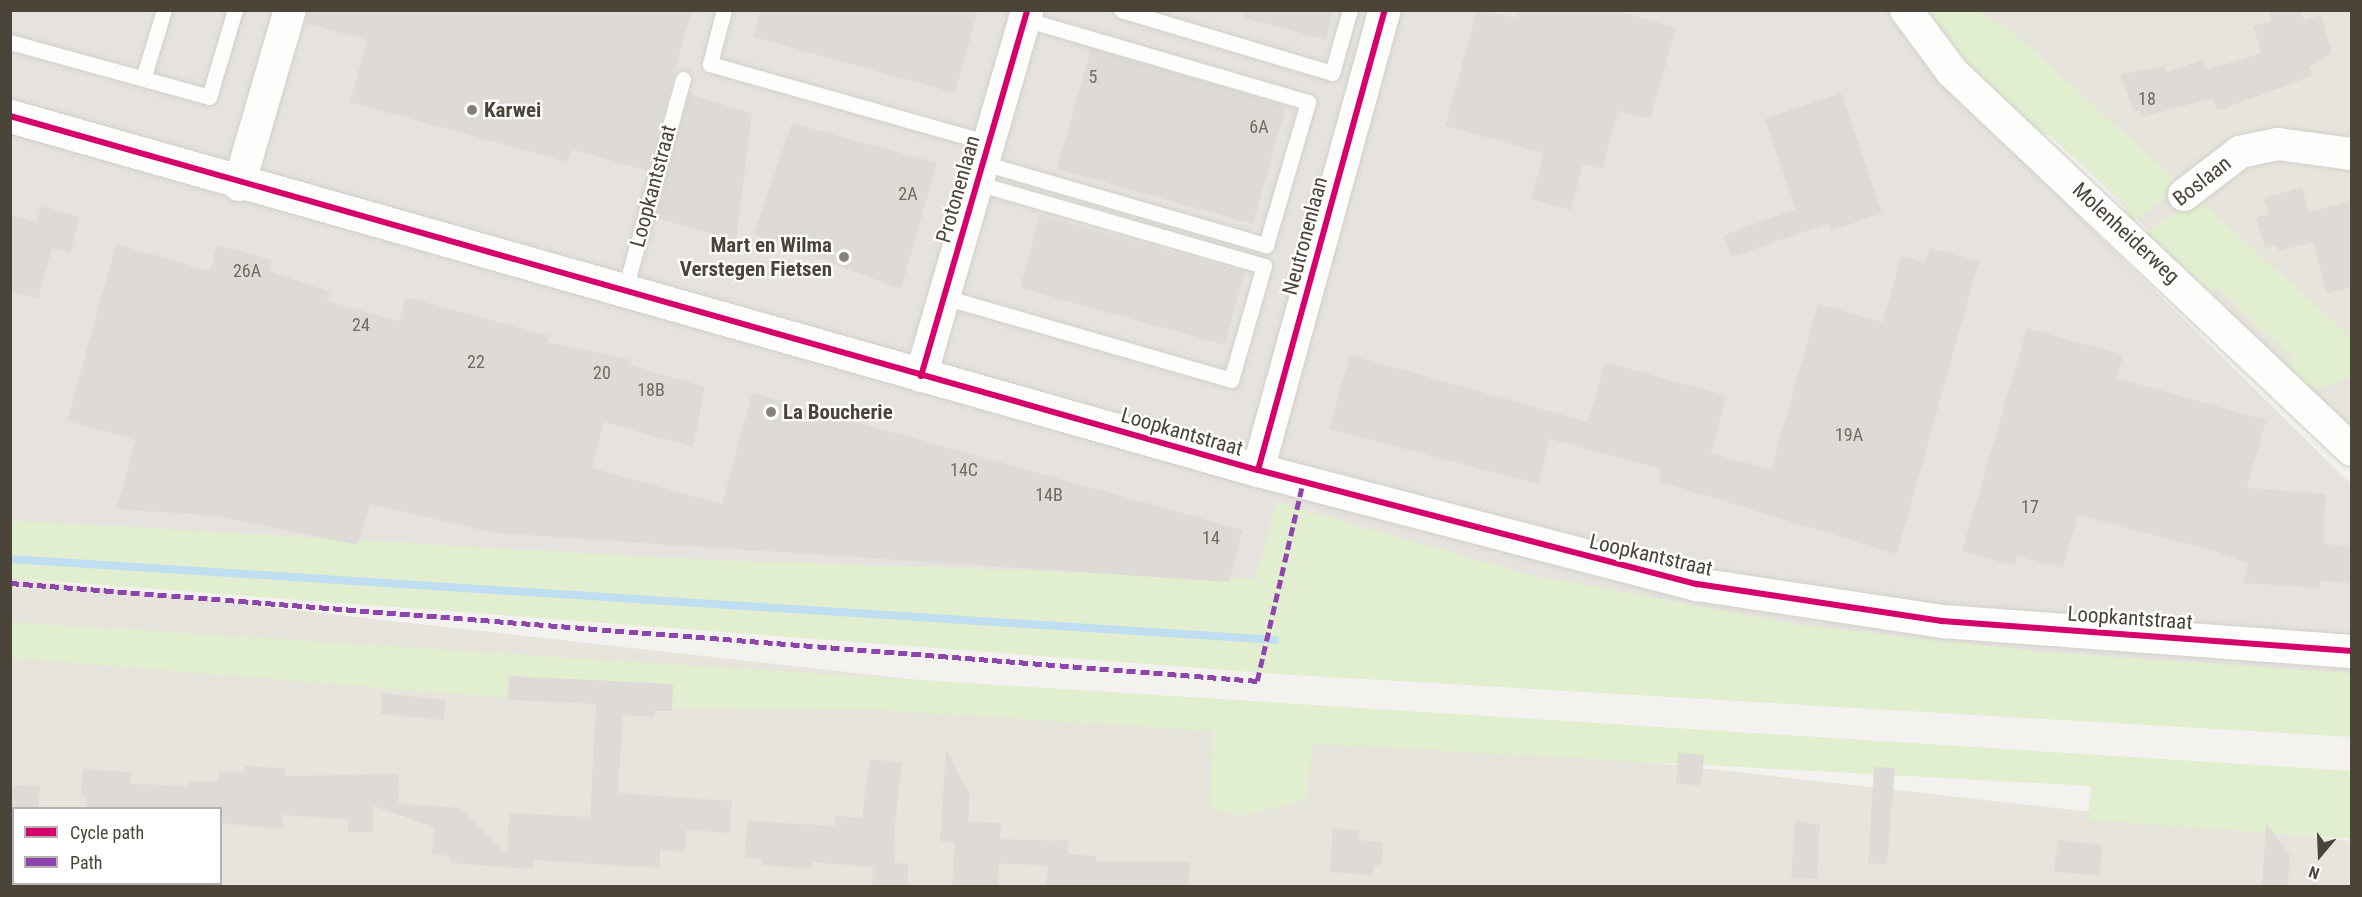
<!DOCTYPE html>
<style>
body{margin:0}
#map{position:relative;width:2362px;height:897px;overflow:hidden;background:#f4f2ee;font-family:"Roboto Condensed",sans-serif}
div>[style]{position:absolute}
[style*='--x']{left:calc(var(--x)*1px);top:calc(var(--y)*1px);width:calc(var(--w)*1px);rotate:calc(var(--a)*1deg)}
.residential>*{inset:0;background:#e7e4dc}
.industrial>*{inset:0;background:#e6e2de}
.green>*{inset:0;background:#e1eecf}
.stream>*{height:8px;margin:-4px;padding:0 4px;transform-origin:4px;border-radius:4px;background:#c0ddf1}
.building>*{inset:0;background:#dedbd6}
.roads{filter:drop-shadow(0 0 2px #d2d0cb) drop-shadow(0 0 2px #d2d0cb)}
.service>*{height:15px;margin:-7.5px;padding:0 7.5px;transform-origin:7.5px;border-radius:7.5px;background:#fdfdfc}
.minor>*{height:32px;margin:-16px;padding:0 16px;transform-origin:16px;border-radius:16px;background:#fdfdfc}
.tertiary>*{height:33px;margin:-16.5px;padding:0 16.5px;transform-origin:16.5px;border-radius:16.5px;background:#fdfdfc}
.quiet>*{height:4.5px;margin-top:-2.25px;transform-origin:0;background:repeating-linear-gradient(90deg,#8e44ad 0 9px,transparent 0 13.5px)}
.cycleway>*{height:6px;margin:-3px;padding:0 3px;transform-origin:3px;border-radius:3px;background:#d6006c}
.dots>*{width:16px;height:16px;translate:-50% -50%;box-sizing:border-box;border:3px solid #fff;border-radius:50%}
span{translate:-50% -50%;white-space:nowrap;text-align:center;line-height:1.15;-webkit-text-stroke:4.5px #fff;paint-order:stroke}
.number-label{font-size:18px;color:#706a61}
.number-label span{-webkit-text-stroke-width:0}
.poi-label{font-size:21px;color:#4b4439;font-weight:700}
.left{translate:0 -50%;text-align:left}
.right{translate:-100% -50%;text-align:right}
.street-label{font-size:21px;color:#4b4439}
.frame{position:absolute;inset:0;border:12px solid #4b4439;pointer-events:none}
.legend{position:absolute;left:12px;top:807px;width:210px;height:78px;box-sizing:border-box;background:#fff;border:2px solid #b7b4b0;margin:0;padding:8px 10px;list-style:none;font-size:18px;color:#4b4439}
.legend li{display:flex;align-items:center;gap:12px;height:30px}
.legend b{width:30px;border:2px solid #b7b4b0}
.north{position:absolute;left:2290px;top:825px;width:60px;height:60px;-webkit-text-stroke:4px #fff;paint-order:stroke;rotate:199deg;font-size:16px;font-weight:700;line-height:24px;text-align:center;color:#4b4439}
.north::after{content:'';display:block;margin:auto;width:21px;height:27px;background:#4b4439;clip-path:polygon(50% 0,100% 100%,50% 72%,0 100%)}
</style>
<div id="map">
<div class="residential">
<div style="clip-path:polygon(1947px 11px,2351px 11px,2351px 433px,1966px 48px)"></div>
<div style="clip-path:polygon(evenodd,10px 578px,2351px 841px,2351px 886px,11px 886px,10px 578px,14px 808px,220px 808px,220px 884px,14px 884px,14px 808px)"></div>
</div>
<div class="industrial">
<div style="clip-path:polygon(10px 11px,1887px 11px,1937px 76px,2351px 484px,2351px 694px,11px 527px)"></div>
</div>
<div class="green">
<div style="clip-path:polygon(1917px 11px,1983px 11px,1982px 15px,2007px 27px,2177px 181px,2179px 188px,2131px 223px,2122px 215px,2128px 208px,2047px 133px,2040px 138px,2006px 116px)"></div>
<div style="clip-path:polygon(2195px 197px,2351px 337px,2351px 377px,2310px 391px,2281px 373px,2293px 358px,2217px 287px,2206px 294px,2144px 234px)"></div>
<div style="clip-path:polygon(1277px 502px,1527px 574px,1800px 625px,2045px 652px,2351px 673px,2351px 737px,1277px 674px,11px 578px,10px 520px,688px 559px,1255px 578px)"></div>
<div style="clip-path:polygon(10px 622px,2351px 771px,2351px 839px,2088px 820px,2091px 786px,1313px 744px,1306px 800px,1241px 816px,1210px 810px,1213px 731px,876px 710px,631px 708px,11px 658px)"></div>
</div>
<div class="stream">
<div style="--x:10;--y:559;--w:1268;--a:3.66"></div>
</div>
<div class="building">
<div style="clip-path:polygon(307px 10px,692px 10px,647px 171px,571px 149px,567px 162px,350px 102px,367px 40px,305px 23px)"></div>
<div style="clip-path:polygon(760px 10px,978px 10px,955px 93px,753px 37px)"></div>
<div style="clip-path:polygon(1243px 10px,1334px 10px,1326px 40px,1242px 17px)"></div>
<div style="clip-path:polygon(1477px 10px,1517px 18px,1519px 10px,1614px 10px,1676px 28px,1650px 119px,1618px 111px,1602px 169px,1583px 164px,1571px 210px,1531px 199px,1544px 153px,1445px 126px)"></div>
<div style="clip-path:polygon(2268px 10px,2301px 10px,2304px 20px,2321px 15px,2332px 53px,2309px 67px,2312px 76px,2217px 111px,2213px 98px,2142px 117px,2140px 111px,2134px 112px,2120px 74px,2165px 66px,2166px 72px,2203px 60px,2206px 70px,2261px 53px,2253px 26px,2271px 21px)"></div>
<div style="clip-path:polygon(1091px 48px,1286px 106px,1253px 224px,1057px 169px)"></div>
<div style="clip-path:polygon(1841px 93px,1882px 213px,1831px 231px,1828px 224px,1731px 257px,1724px 235px,1796px 209px,1765px 119px)"></div>
<div style="clip-path:polygon(689px 94px,752px 113px,736px 240px,655px 218px)"></div>
<div style="clip-path:polygon(792px 123px,937px 163px,901px 289px,754px 234px)"></div>
<div style="clip-path:polygon(2302px 187px,2309px 212px,2352px 200px,2352px 287px,2327px 294px,2313px 242px,2279px 251px,2277px 245px,2265px 248px,2256px 218px,2269px 214px,2264px 198px)"></div>
<div style="clip-path:polygon(41px 206px,80px 217px,70px 253px,52px 248px,38px 299px,10px 291px,10px 215px,37px 222px)"></div>
<div style="clip-path:polygon(1040px 215px,1245px 272px,1225px 345px,1020px 288px)"></div>
<div style="clip-path:polygon(116px 244px,210px 271px,217px 245px,272px 260px,269px 271px,330px 292px,327px 301px,399px 321px,406px 297px,550px 336px,547px 342px,632px 360px,630px 365px,705px 387px,693px 447px,604px 422px,592px 468px,722px 504px,752px 393px,1243px 530px,1229px 582px,495px 533px,370px 504px,358px 545px,216px 516px,116px 509px,136px 440px,67px 421px)"></div>
<div style="clip-path:polygon(1930px 248px,1979px 261px,1897px 554px,1658px 481px,1661px 469px,1550px 439px,1538px 484px,1329px 429px,1350px 355px,1588px 422px,1605px 362px,1727px 396px,1711px 453px,1771px 470px,1818px 304px,1883px 322px,1901px 256px,1925px 263px)"></div>
<div style="clip-path:polygon(2027px 328px,2123px 355px,2117px 378px,2266px 420px,2247px 488px,2326px 494px,2323px 544px,2352px 546px,2352px 583px,2321px 581px,2320px 588px,2243px 583px,2248px 564px,2218px 552px,2078px 515px,2063px 568px,2017px 556px,2015px 566px,1962px 551px)"></div>
<div style="clip-path:polygon(509px 676px,673px 684px,672px 711px,655px 711px,654px 717px,623px 715px,618px 793px,732px 801px,730px 833px,686px 830px,685px 852px,660px 850px,659px 868px,534px 860px,534px 869px,450px 863px,450px 856px,432px 854px,434px 827px,373px 806px,373px 832px,348px 832px,348px 819px,283px 815px,283px 829px,260px 827px,220px 823px,220px 808px,86px 808px,87px 797px,81px 797px,83px 769px,132px 772px,131px 784px,188px 786px,189px 781px,218px 782px,219px 771px,245px 772px,245px 766px,285px 768px,285px 776px,398px 774px,399px 804px,461px 808px,507px 854px,509px 813px,590px 817px,596px 704px,508px 700px)"></div>
<div style="clip-path:polygon(382px 693px,446px 700px,444px 720px,381px 714px)"></div>
<div style="clip-path:polygon(946px 749px,970px 796px,968px 822px,1001px 823px,1000px 839px,1069px 841px,1068px 854px,1096px 856px,1096px 862px,1190px 862px,1188px 886px,1046px 886px,1048px 866px,999px 863px,998px 886px,952px 886px,955px 842px,940px 841px)"></div>
<div style="clip-path:polygon(1678px 752px,1704px 755px,1701px 786px,1676px 783px)"></div>
<div style="clip-path:polygon(869px 759px,902px 763px,894px 833px,895px 863px,908px 864px,907px 886px,872px 886px,873px 867px,812px 862px,812px 869px,761px 865px,762px 859px,745px 858px,747px 821px,834px 826px,835px 816px,862px 818px)"></div>
<div style="clip-path:polygon(1874px 767px,1895px 768px,1887px 864px,1868px 863px)"></div>
<div style="clip-path:polygon(10px 785px,40px 786px,38px 808px,10px 808px)"></div>
<div style="clip-path:polygon(1795px 821px,1820px 825px,1817px 879px,1791px 878px)"></div>
<div style="clip-path:polygon(2266px 824px,2290px 854px,2288px 886px,2262px 886px)"></div>
<div style="clip-path:polygon(1333px 828px,1359px 830px,1358px 840px,1383px 842px,1381px 866px,1374px 865px,1373px 875px,1330px 872px)"></div>
<div style="clip-path:polygon(2058px 840px,2102px 845px,2100px 875px,2054px 872px)"></div>
</div>
<div class="roads">
<div class="service">
<div style="--x:724;--y:10;--w:56;--a:104.5"></div>
<div style="--x:710;--y:64;--w:290;--a:15.8"></div>
<div style="--x:1121;--y:10;--w:220;--a:16.6"></div>
<div style="--x:1332;--y:73;--w:66;--a:-74.1"></div>
<div style="--x:10;--y:42;--w:206;--a:15.4"></div>
<div style="--x:209;--y:97;--w:91;--a:-73.4"></div>
<div style="--x:143;--y:79;--w:72;--a:-73.1"></div>
<div style="--x:983;--y:163;--w:295;--a:16.2"></div>
<div style="--x:1266;--y:245;--w:149;--a:-73.6"></div>
<div style="--x:1308;--y:102;--w:295;--a:-163.7"></div>
<div style="--x:624;--y:293;--w:222;--a:-74.6"></div>
<div style="--x:944;--y:297;--w:299;--a:16.1"></div>
<div style="--x:1231;--y:380;--w:119;--a:-73.9"></div>
<div style="--x:1264;--y:266;--w:299;--a:-163.9"></div>
</div>
<div class="minor">
<div style="--x:1906;--y:10;--w:77;--a:53.4"></div>
<div style="--x:1952;--y:72;--w:550;--a:43.38"></div>
<div style="--x:239;--y:185;--w:182;--a:-73.8"></div>
<div style="--x:2184;--y:195;--w:71;--a:-37.5"></div>
<div style="--x:2240;--y:152;--w:39;--a:-12"></div>
<div style="--x:2278;--y:144;--w:75;--a:7.7"></div>
<div style="--x:921;--y:376;--w:381;--a:-73.8"></div>
<div style="--x:1258;--y:470;--w:477;--a:-74.6"></div>
</div>
<div class="tertiary">
<div style="--x:10;--y:116;--w:1297;--a:15.84"></div>
<div style="--x:1258;--y:470;--w:454;--a:14.6"></div>
<div style="--x:1697;--y:584;--w:248;--a:8.6"></div>
<div style="--x:1942;--y:621;--w:411;--a:4.2"></div>
</div>
</div>
<div class="quiet">
<div style="--x:10;--y:583;--w:1251;--a:4.49"></div>
<div style="--x:1257;--y:681;--w:204;--a:-77"></div>
</div>
<div class="cycleway">
<div style="--x:10;--y:116;--w:1297;--a:15.84"></div>
<div style="--x:1258;--y:470;--w:454;--a:14.6"></div>
<div style="--x:1697;--y:584;--w:248;--a:8.6"></div>
<div style="--x:1942;--y:621;--w:411;--a:4.2"></div>
<div style="--x:921;--y:376;--w:381;--a:-73.8"></div>
<div style="--x:1258;--y:470;--w:477;--a:-74.6"></div>
</div>
<div class="dots">
<div style="left:472px;top:110px;background:#868178"></div>
<div style="left:844px;top:257px;background:#868178"></div>
<div style="left:771px;top:412px;background:#868178"></div>
</div>
<div class="number-label">
<span style="left:1093px;top:77px">5</span>
<span style="left:2147px;top:99px">18</span>
<span style="left:1259px;top:127px">6A</span>
<span style="left:908px;top:194px">2A</span>
<span style="left:247px;top:271px">26A</span>
<span style="left:361px;top:325px">24</span>
<span style="left:476px;top:362px">22</span>
<span style="left:602px;top:373px">20</span>
<span style="left:651px;top:390px">18B</span>
<span style="left:1849px;top:435px">19A</span>
<span style="left:964px;top:470px">14C</span>
<span style="left:1049px;top:495px">14B</span>
<span style="left:2030px;top:507px">17</span>
<span style="left:1211px;top:538px">14</span>
</div>
<div class="poi-label">
<span class="left" style="left:484px;top:110px">Karwei</span>
<span class="right" style="left:832px;top:257px">Mart en Wilma<br>Verstegen Fietsen</span>
<span class="left" style="left:783px;top:412px">La Boucherie</span>
</div>
<div class="street-label">
<span style="left:2202px;top:181px;rotate:-38deg">Boslaan</span>
<span style="left:653px;top:186px;rotate:-75deg">Loopkantstraat</span>
<span style="left:958px;top:189px;rotate:-74deg">Protonenlaan</span>
<span style="left:2126px;top:233px;rotate:43deg">Molenheiderweg</span>
<span style="left:1305px;top:236px;rotate:-75deg">Neutronenlaan</span>
<span style="left:1182px;top:432px;rotate:16deg">Loopkantstraat</span>
<span style="left:1651px;top:555px;rotate:13deg">Loopkantstraat</span>
<span style="left:2130px;top:618px;rotate:4deg">Loopkantstraat</span>
</div>
<div class="frame"></div>
<ul class="legend">
<li><b style="height:8px;background:#d6006c"></b>Cycle path</li>
<li><b style="height:8px;background:#8e44ad"></b>Path</li>
</ul>
<div class="north">N</div>
</div>
